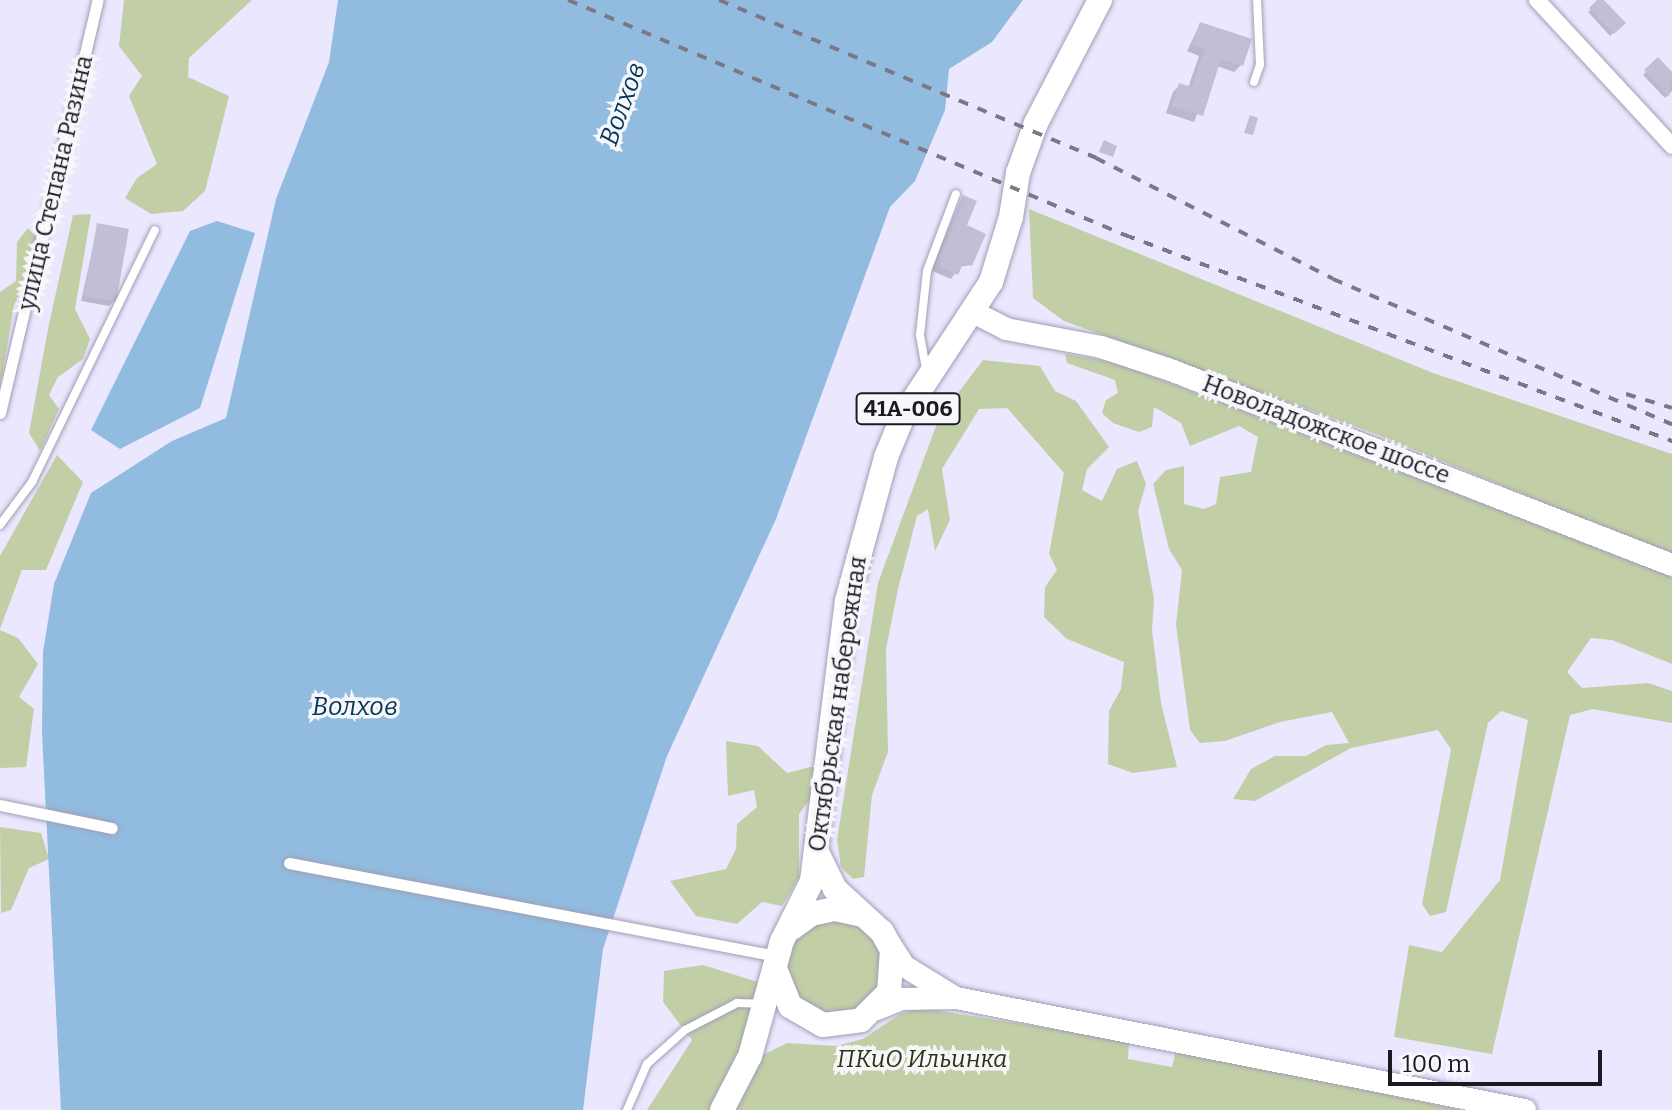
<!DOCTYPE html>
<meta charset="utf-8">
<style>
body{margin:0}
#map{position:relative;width:1672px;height:1110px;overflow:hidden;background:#eae7fe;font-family:Bitter,serif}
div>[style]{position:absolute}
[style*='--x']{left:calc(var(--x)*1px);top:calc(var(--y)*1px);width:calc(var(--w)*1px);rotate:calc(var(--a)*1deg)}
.green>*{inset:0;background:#c2cfa6}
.round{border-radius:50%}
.water>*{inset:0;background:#91bbdf}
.shadow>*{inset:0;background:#0003}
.building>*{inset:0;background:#c1bfd5}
.roads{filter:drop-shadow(0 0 2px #a19eb4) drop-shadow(0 0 2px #a19eb4)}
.service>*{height:8px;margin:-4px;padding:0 4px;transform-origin:4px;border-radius:4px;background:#fff}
.pedestrian>*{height:11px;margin:-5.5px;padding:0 5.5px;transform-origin:5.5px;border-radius:5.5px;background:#fff}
.minor>*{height:16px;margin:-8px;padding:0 8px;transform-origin:8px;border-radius:8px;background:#fff}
.secondary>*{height:22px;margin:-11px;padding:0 11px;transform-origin:11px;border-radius:11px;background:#fff}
.primary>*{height:24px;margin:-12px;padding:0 12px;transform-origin:12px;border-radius:12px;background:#fff}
.rail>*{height:4px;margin-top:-2px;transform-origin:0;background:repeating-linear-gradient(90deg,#7a7887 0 10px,transparent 0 20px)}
span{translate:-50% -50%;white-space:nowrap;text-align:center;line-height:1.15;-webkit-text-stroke:7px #f7f7fb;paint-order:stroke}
.shield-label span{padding:2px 6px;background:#f7f7fb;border:2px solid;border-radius:6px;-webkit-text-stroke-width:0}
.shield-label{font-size:22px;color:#1b1a22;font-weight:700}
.street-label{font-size:24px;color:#1b1a22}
.park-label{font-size:24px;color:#2b350f;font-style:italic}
.water-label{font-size:26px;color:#033759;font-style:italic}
.scale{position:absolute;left:1388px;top:1050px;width:214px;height:36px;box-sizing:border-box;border:4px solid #1b1a22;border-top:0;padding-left:10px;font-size:24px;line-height:28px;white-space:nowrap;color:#1b1a22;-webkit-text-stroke:6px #f7f7fb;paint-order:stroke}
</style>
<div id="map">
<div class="green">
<div style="clip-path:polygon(124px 0,252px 0,189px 58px,188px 77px,229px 96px,205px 191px,183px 211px,151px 214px,125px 198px,137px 178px,157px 164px,129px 96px,142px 76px,119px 46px)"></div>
<div style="clip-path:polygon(1029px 209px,1433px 373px,1672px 454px,1672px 555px,1376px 434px,1064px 321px,1033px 298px)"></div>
<div style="clip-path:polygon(91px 214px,75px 309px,90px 339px,83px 359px,58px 377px,49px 395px,59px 409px,40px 451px,29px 433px,48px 329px,73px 215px)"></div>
<div style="clip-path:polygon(28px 228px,37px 238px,30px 274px,14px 305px,0 388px,0 292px,16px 281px,17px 242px)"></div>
<div style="clip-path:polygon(1065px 354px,1118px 363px,1672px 577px,1672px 664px,1612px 640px,1591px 638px,1567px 672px,1582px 688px,1648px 683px,1672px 691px,1672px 723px,1593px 709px,1570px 715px,1492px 1054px,1394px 1037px,1409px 945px,1442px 952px,1500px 880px,1528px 720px,1501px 711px,1488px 723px,1446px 912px,1430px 916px,1422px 904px,1451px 749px,1438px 730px,1351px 748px,1255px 801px,1233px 799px,1251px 769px,1275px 756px,1306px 756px,1326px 745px,1349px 743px,1332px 712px,1280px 722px,1225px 741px,1200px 743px,1190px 730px,1176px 625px,1182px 570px,1169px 549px,1153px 484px,1166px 470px,1184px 466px,1184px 504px,1204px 509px,1216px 504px,1220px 477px,1251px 472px,1258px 437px,1239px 426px,1190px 446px,1181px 423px,1154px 407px,1152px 427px,1139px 432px,1113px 423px,1102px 413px,1106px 400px,1118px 393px,1115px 380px,1067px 363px)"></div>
<div style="clip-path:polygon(983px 360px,1040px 366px,1055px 391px,1076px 401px,1109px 447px,1087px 469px,1082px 490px,1102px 501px,1117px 469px,1137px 461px,1146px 484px,1138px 511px,1154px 599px,1152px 630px,1161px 703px,1177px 767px,1133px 773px,1108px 764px,1109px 711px,1121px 689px,1124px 662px,1067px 639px,1044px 617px,1045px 587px,1057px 570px,1049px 554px,1064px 473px,1007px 408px,979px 409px,942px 469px,950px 520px,935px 551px,928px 509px,917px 516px,898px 589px,886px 649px,888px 752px,872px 795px,864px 877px,853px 879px,841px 867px,837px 840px,878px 583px,939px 418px)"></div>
<div style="clip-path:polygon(57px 455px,83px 482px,46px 570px,22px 570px,0 629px,0 556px)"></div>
<div style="clip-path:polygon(0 630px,18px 638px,38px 664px,19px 697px,34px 709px,26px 767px,0 768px)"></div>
<div style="clip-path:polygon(726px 741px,758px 746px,787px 773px,818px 765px,810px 799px,799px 814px,799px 877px,782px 906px,762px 902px,737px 924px,696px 916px,670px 881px,726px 869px,736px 849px,737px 824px,757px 807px,754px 790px,728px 796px)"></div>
<div style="clip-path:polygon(0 827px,41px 833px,49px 859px,29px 868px,11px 910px,1px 913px)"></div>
<div class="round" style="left:787px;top:919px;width:96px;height:96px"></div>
<div style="clip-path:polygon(703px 965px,758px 982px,743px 1046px,712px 1110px,647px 1110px,692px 1040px,663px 1002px,664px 971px)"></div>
<div style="clip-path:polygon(921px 1008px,1129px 1041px,1128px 1059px,1172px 1067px,1176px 1050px,1461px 1110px,736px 1110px,763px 1055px,787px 1043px,836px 1046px,863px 1039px,900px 1014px)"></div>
</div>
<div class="water">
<div style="clip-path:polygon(338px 0,1023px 0,992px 42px,949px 69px,945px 110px,915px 181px,890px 207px,776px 519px,667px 756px,603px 949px,583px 1110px,61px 1110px,42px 733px,43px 652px,54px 584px,91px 493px,172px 441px,226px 418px,276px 199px,329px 62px)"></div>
<div style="clip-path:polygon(217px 221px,255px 233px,200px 408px,120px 449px,91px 430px,190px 231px)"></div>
</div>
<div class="shadow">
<div style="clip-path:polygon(1602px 0,1623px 23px,1610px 36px,1588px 12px)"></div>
<div style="clip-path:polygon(1200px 24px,1241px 65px,1234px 72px,1217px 66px,1194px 122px,1166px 113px,1173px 92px,1180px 85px,1188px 88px,1199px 56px,1187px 51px)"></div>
<div style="clip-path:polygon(1658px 60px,1672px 75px,1672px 91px,1665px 98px,1643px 75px)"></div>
<div style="clip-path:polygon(964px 198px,970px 265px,959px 267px,951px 279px,930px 270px)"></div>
<div style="clip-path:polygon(98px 225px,114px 301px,109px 306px,81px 301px)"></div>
</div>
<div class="building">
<div style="clip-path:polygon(1597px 0,1604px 0,1626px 23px,1614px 34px,1589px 8px)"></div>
<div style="clip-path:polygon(1200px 22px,1252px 39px,1243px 66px,1221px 59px,1203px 116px,1172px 106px,1179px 83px,1192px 87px,1205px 49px,1192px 45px)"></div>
<div style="clip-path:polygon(1658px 57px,1672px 72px,1669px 97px,1644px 70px)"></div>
<div style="clip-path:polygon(1250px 115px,1258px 118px,1253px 135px,1244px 133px)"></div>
<div style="clip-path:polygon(1104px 140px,1117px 146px,1113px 157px,1099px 152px)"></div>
<div style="clip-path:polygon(963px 195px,977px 201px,967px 225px,986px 234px,972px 266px,963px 263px,958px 275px,933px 264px)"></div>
<div style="clip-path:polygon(97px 223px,129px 229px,116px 302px,84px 296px)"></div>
</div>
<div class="roads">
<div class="service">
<div style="--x:1254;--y:82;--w:18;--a:-71"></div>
<div style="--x:1260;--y:65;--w:65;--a:-92.6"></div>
<div style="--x:926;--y:369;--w:35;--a:-100"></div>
<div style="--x:920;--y:335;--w:64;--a:-83.8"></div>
<div style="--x:927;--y:271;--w:82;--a:-69.4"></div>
<div style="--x:0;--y:525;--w:54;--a:-53.3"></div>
<div style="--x:32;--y:482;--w:280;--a:-64"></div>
<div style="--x:627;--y:1110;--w:50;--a:-66.5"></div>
<div style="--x:647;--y:1064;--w:51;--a:-41.8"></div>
<div style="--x:685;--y:1030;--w:59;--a:-27.4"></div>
<div style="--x:737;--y:1003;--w:24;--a:2"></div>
</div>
<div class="pedestrian">
<div style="--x:0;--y:413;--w:424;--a:-76.7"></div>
<div style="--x:0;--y:805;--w:114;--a:11.6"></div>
<div style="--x:289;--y:863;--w:497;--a:10.8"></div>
</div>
<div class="minor">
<div style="--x:1537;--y:0;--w:199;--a:47.2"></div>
</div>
<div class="secondary">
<div style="--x:975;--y:313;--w:35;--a:27"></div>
<div style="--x:1006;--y:329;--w:97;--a:10.7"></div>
<div style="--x:1101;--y:347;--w:71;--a:18.2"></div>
<div style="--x:1168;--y:369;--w:541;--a:21.25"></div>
<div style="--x:888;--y:941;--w:30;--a:57"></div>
<div style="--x:904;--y:966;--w:55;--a:31.7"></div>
<div style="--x:877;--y:1009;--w:27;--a:-22"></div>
<div style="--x:902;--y:999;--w:54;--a:-1.1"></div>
<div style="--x:956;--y:998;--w:580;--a:11.14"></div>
</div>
<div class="primary">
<div style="--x:792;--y:928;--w:24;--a:-36"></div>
<div style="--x:811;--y:914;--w:25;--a:-12"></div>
<div style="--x:835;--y:909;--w:25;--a:12"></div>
<div style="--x:776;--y:971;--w:38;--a:68"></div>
<div style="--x:790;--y:1006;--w:38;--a:30"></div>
<div style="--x:823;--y:1025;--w:38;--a:-7"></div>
<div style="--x:861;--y:1020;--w:40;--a:-45"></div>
<div style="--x:889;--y:992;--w:42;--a:-85.9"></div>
<div style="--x:892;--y:950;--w:21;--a:-119"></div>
<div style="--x:882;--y:932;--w:64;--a:-137.5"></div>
<div style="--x:835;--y:889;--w:39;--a:-116"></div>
<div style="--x:722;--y:1110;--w:61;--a:-62.6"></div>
<div style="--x:750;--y:1056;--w:119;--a:-74.5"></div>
<div style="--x:782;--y:941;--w:67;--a:-63.4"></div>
<div style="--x:812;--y:881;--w:282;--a:-82.9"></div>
<div style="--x:847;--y:601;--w:149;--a:-74.8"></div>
<div style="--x:886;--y:457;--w:44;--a:-67.5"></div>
<div style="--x:903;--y:416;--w:160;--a:-56.7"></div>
<div style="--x:991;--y:282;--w:68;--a:-72.9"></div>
<div style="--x:1011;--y:217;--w:45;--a:-81"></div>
<div style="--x:1018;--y:173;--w:53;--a:-70.2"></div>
<div style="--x:1036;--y:123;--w:139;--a:-62.5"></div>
</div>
</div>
<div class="rail">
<div style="--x:568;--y:0;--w:605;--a:22.88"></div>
<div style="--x:1125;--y:235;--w:585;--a:20.64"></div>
<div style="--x:719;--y:0;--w:409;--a:22.7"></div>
<div style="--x:1096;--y:158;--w:266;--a:27"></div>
<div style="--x:1333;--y:279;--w:369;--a:23.2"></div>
<div style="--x:1626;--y:394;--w:48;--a:16.9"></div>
</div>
<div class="shield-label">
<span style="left:908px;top:409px">41А-006</span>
</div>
<div class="street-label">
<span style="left:56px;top:183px;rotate:-77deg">улица Степана Разина</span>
<span style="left:1326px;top:430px;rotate:21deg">Новоладожское шоссе</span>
<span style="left:838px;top:704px;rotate:-82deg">Октябрьская набережная</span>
</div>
<div class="park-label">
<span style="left:922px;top:1060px">ПКиО Ильинка</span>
</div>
<div class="water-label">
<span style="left:623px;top:104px;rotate:-70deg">Волхов</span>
<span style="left:355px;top:707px">Волхов</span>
</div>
<div class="scale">100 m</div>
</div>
